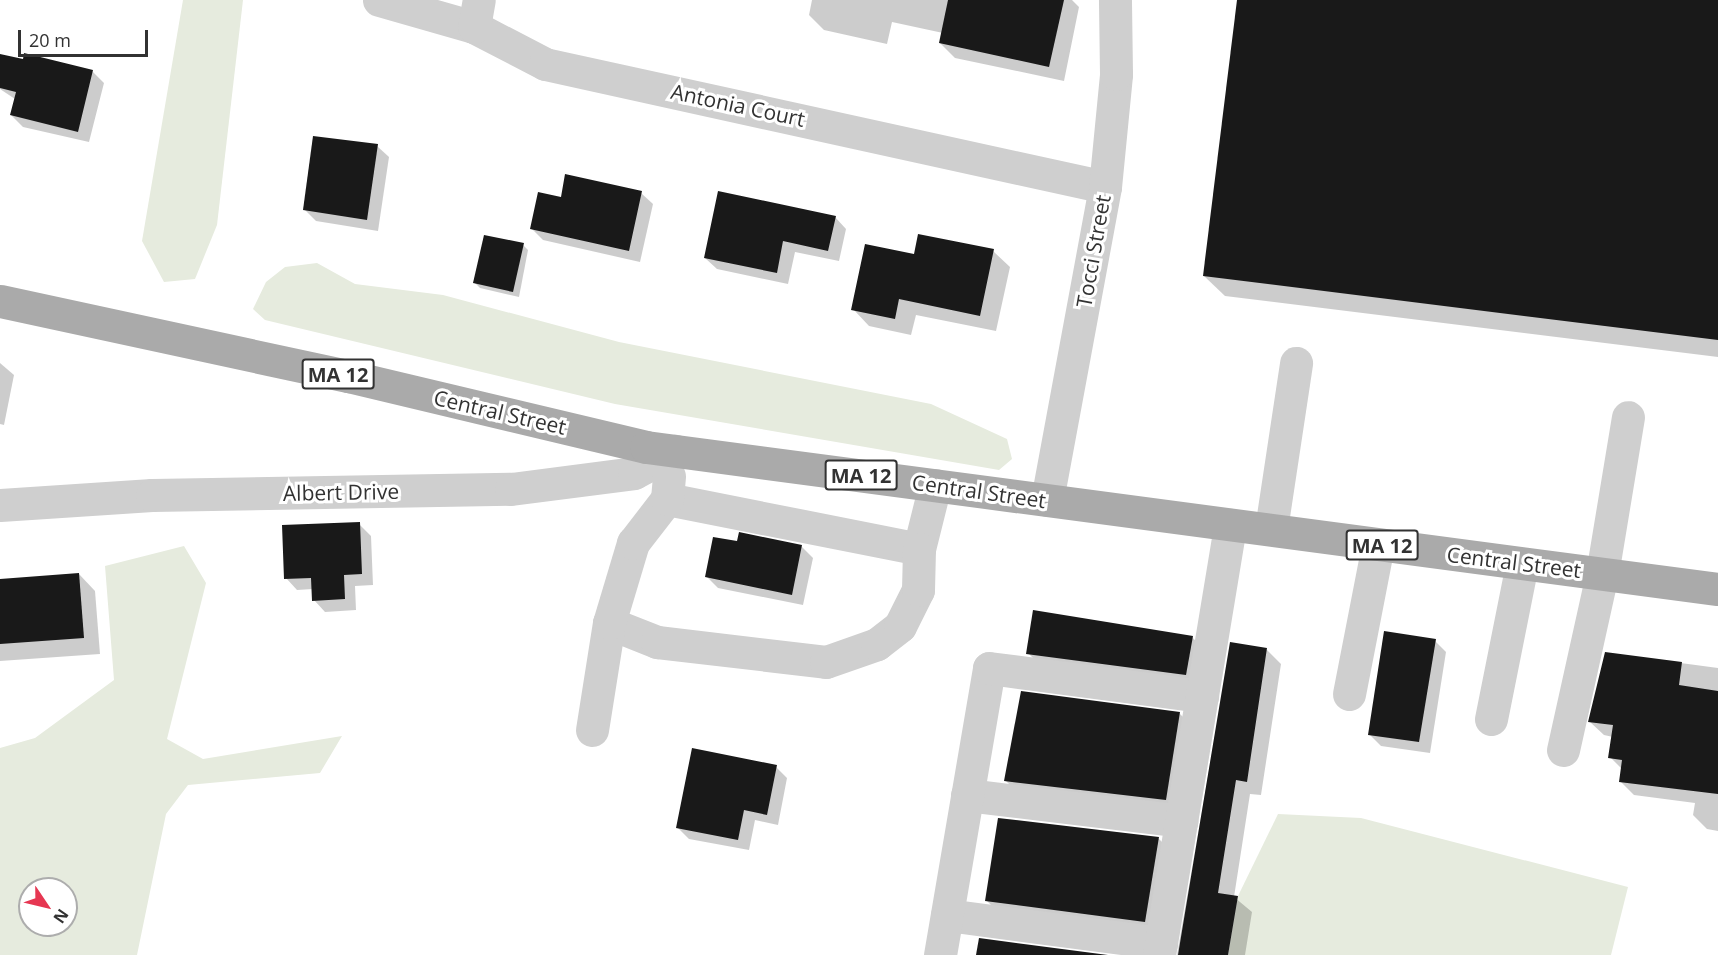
<!DOCTYPE html>
<style>
body{margin:0}
#map{position:relative;width:1718px;height:955px;overflow:hidden;background:#fff;font-family:"Open Sans",sans-serif}
div>[style]{position:absolute}
[style*='--x']{left:calc(var(--x)*1px);top:calc(var(--y)*1px);width:calc(var(--w)*1px);rotate:calc(var(--a)*1deg)}
.green>*{inset:0;background:#e6ebde}
.shadow>*{inset:0;background:#0003}
.building>*{inset:0;background:#191919}
.minor>*{height:33px;margin:-16.5px;padding:0 16.5px;transform-origin:16.5px;border-radius:16.5px;background:#cfcfcf}
.major>*{height:33px;margin:-16.5px;padding:0 16.5px;transform-origin:16.5px;border-radius:16.5px;background:#aaa}
span{translate:-50% -50%;white-space:nowrap;text-align:center;line-height:1.15;-webkit-text-stroke:6px #fff;paint-order:stroke}
.shield-label span{padding:2px 4px;background:#fff;border:2px solid;border-radius:4px;-webkit-text-stroke-width:0}
.shield-label{font-size:20px;color:#323232;font-weight:700}
.street-label{font-size:21px;color:#323232}
.north{position:absolute;left:18px;top:877px;width:60px;height:60px;box-sizing:border-box;background:#fff;border:2px solid #adadad;border-radius:50%;rotate:125deg;font-size:16px;font-weight:700;line-height:24px;text-align:center;color:#323232}
.north::after{content:'';display:block;margin:auto;width:21px;height:27px;background:#e63752;clip-path:polygon(50% 0,100% 100%,50% 72%,0 100%)}
.scale{position:absolute;left:18px;top:30px;width:130px;height:27px;box-sizing:border-box;border:3px solid #323232;border-top:0;padding-left:8px;font-size:18px;line-height:21px;white-space:nowrap;color:#323232;-webkit-text-stroke:4px #fff;paint-order:stroke}
</style>
<div id="map">
<div class="green">
<div style="clip-path:polygon(183px 0,243px 0,217px 225px,195px 279px,164px 282px,142px 241px)"></div>
<div style="clip-path:polygon(317px 263px,355px 284px,443px 295px,619px 342px,931px 404px,1007px 439px,1012px 459px,999px 470px,615px 404px,265px 320px,253px 309px,266px 282px,285px 267px)"></div>
<div style="clip-path:polygon(evenodd,184px 546px,206px 583px,167px 739px,203px 759px,342px 736px,320px 773px,188px 785px,166px 814px,137px 955px,0 955px,0 748px,35px 738px,114px 680px,105px 566px,184px 546px,30px 889px,66px 889px,66px 925px,30px 925px,30px 889px)"></div>
<div style="clip-path:polygon(1278px 814px,1361px 818px,1628px 887px,1611px 955px,1228px 955px,1238px 896px)"></div>
</div>
<div class="shadow">
<div style="clip-path:polygon(812px 0,1072px 0,1079px 7px,1064px 81px,955px 58px,940px 43px,943px 33px,892px 22px,887px 44px,824px 30px,809px 15px)"></div>
<div style="clip-path:polygon(1239px 0,1718px 0,1718px 357px,1225px 296px,1204px 276px)"></div>
<div style="clip-path:polygon(24px 61px,92px 71px,104px 83px,89px 142px,23px 127px,11px 115px,15px 99px,0 89px,0 78px)"></div>
<div style="clip-path:polygon(377px 146px,389px 157px,378px 231px,316px 221px,304px 209px)"></div>
<div style="clip-path:polygon(641px 193px,653px 204px,640px 262px,543px 240px,531px 228px,562px 199px)"></div>
<div style="clip-path:polygon(835px 217px,846px 229px,839px 261px,795px 252px,788px 284px,717px 269px,705px 258px)"></div>
<div style="clip-path:polygon(523px 245px,528px 250px,519px 297px,480px 288px,475px 283px)"></div>
<div style="clip-path:polygon(993px 251px,1010px 267px,996px 331px,916px 315px,911px 335px,869px 326px,853px 309px,915px 256px)"></div>
<div style="clip-path:polygon(0 363px,14px 375px,4px 425px,0 424px)"></div>
<div style="clip-path:polygon(359px 524px,371px 536px,373px 585px,355px 586px,356px 610px,325px 612px,314px 600px,313px 589px,297px 590px,286px 578px)"></div>
<div style="clip-path:polygon(738px 543px,801px 546px,813px 558px,803px 605px,718px 588px,706px 576px)"></div>
<div style="clip-path:polygon(79px 574px,95px 591px,100px 654px,0 661px,0 580px)"></div>
<div style="clip-path:polygon(1192px 637px,1203px 649px,1197px 686px,1040px 665px,1028px 653px)"></div>
<div style="clip-path:polygon(1435px 641px,1446px 652px,1430px 753px,1381px 746px,1369px 734px)"></div>
<div style="clip-path:polygon(1231px 644px,1267px 650px,1281px 664px,1261px 795px,1250px 794px,1234px 897px,1252px 912px,1245px 955px,1177px 955px)"></div>
<div style="clip-path:polygon(1606px 653px,1718px 668px,1718px 831px,1707px 829px,1693px 815px,1695px 803px,1634px 795px,1620px 781px,1622px 769px,1610px 757px,1613px 737px,1604px 735px,1590px 722px)"></div>
<div style="clip-path:polygon(1179px 713px,1196px 730px,1182px 816px,1022px 797px,1005px 780px)"></div>
<div style="clip-path:polygon(776px 767px,787px 778px,778px 825px,755px 820px,749px 850px,689px 839px,678px 828px)"></div>
<div style="clip-path:polygon(999px 819px,1159px 839px,1175px 855px,1162px 938px,1003px 917px,986px 900px)"></div>
</div>
<div class="building">
<div style="clip-path:polygon(948px 0,1064px 0,1049px 67px,939px 43px)"></div>
<div style="clip-path:polygon(1237px 0,1718px 0,1718px 340px,1203px 276px)"></div>
<div style="clip-path:polygon(24px 53px,93px 70px,78px 132px,10px 115px,16px 92px,0 88px,0 54px,23px 59px)"></div>
<div style="clip-path:polygon(313px 136px,378px 144px,367px 220px,303px 210px)"></div>
<div style="clip-path:polygon(565px 174px,642px 191px,629px 251px,530px 229px,538px 192px,561px 197px)"></div>
<div style="clip-path:polygon(718px 191px,836px 216px,828px 251px,783px 241px,777px 273px,704px 258px)"></div>
<div style="clip-path:polygon(918px 234px,994px 249px,980px 316px,899px 299px,895px 319px,851px 310px,865px 244px,914px 254px)"></div>
<div style="clip-path:polygon(484px 235px,524px 243px,513px 292px,473px 283px)"></div>
<div style="clip-path:polygon(360px 522px,362px 574px,344px 575px,345px 599px,312px 601px,311px 578px,284px 579px,282px 525px)"></div>
<div style="clip-path:polygon(739px 532px,802px 545px,792px 595px,705px 577px,713px 537px,737px 541px)"></div>
<div style="clip-path:polygon(79px 573px,84px 638px,0 644px,0 579px)"></div>
<div style="clip-path:polygon(1033px 610px,1193px 636px,1186px 675px,1026px 654px)"></div>
<div style="clip-path:polygon(1384px 631px,1436px 639px,1419px 742px,1368px 735px)"></div>
<div style="clip-path:polygon(1230px 642px,1267px 648px,1247px 782px,1236px 780px,1218px 893px,1238px 896px,1228px 955px,1178px 955px)"></div>
<div style="clip-path:polygon(1605px 652px,1682px 662px,1679px 685px,1718px 691px,1718px 794px,1619px 782px,1622px 760px,1608px 758px,1613px 725px,1588px 722px)"></div>
<div style="clip-path:polygon(1021px 691px,1180px 712px,1166px 800px,1004px 781px)"></div>
<div style="clip-path:polygon(692px 748px,777px 765px,767px 815px,744px 810px,738px 840px,676px 828px)"></div>
<div style="clip-path:polygon(998px 818px,1159px 837px,1145px 922px,985px 901px)"></div>
<div style="clip-path:polygon(979px 938px,1108px 955px,976px 955px)"></div>
</div>
<div class="minor">
<div style="--x:379;--y:0;--w:99;--a:15.9"></div>
<div style="--x:474;--y:27;--w:80;--a:27.5"></div>
<div style="--x:545;--y:64;--w:573;--a:12.39"></div>
<div style="--x:474;--y:27;--w:27;--a:-80"></div>
<div style="--x:667;--y:499;--w:257;--a:11.2"></div>
<div style="--x:919;--y:549;--w:66;--a:-76"></div>
<div style="--x:1047;--y:500;--w:318;--a:-79.5"></div>
<div style="--x:1105;--y:187;--w:114;--a:-84.4"></div>
<div style="--x:1116;--y:74;--w:74;--a:-90.8"></div>
<div style="--x:0;--y:505;--w:152;--a:-3.8"></div>
<div style="--x:152;--y:495;--w:359;--a:-1"></div>
<div style="--x:511;--y:489;--w:124;--a:-7.4"></div>
<div style="--x:634;--y:473;--w:47;--a:-28.2"></div>
<div style="--x:1271;--y:529;--w:168;--a:-81.4"></div>
<div style="--x:609;--y:623;--w:52;--a:21.6"></div>
<div style="--x:657;--y:642;--w:170;--a:6.7"></div>
<div style="--x:826;--y:662;--w:54;--a:-19.4"></div>
<div style="--x:877;--y:644;--w:29;--a:-38"></div>
<div style="--x:900;--y:626;--w:40;--a:-63.4"></div>
<div style="--x:918;--y:590;--w:41;--a:-88.6"></div>
<div style="--x:1349;--y:694;--w:152;--a:-79"></div>
<div style="--x:1491;--y:719;--w:158;--a:-78.7"></div>
<div style="--x:592;--y:730;--w:108;--a:-81"></div>
<div style="--x:609;--y:623;--w:84;--a:-73.3"></div>
<div style="--x:633;--y:543;--w:56;--a:-52.3"></div>
<div style="--x:667;--y:499;--w:23;--a:-85"></div>
<div style="--x:1563;--y:750;--w:180;--a:-77.5"></div>
<div style="--x:1602;--y:574;--w:159;--a:-80.6"></div>
<div style="--x:967;--y:795;--w:216;--a:6.9"></div>
<div style="--x:947;--y:915;--w:216;--a:7.5"></div>
<div style="--x:940;--y:955;--w:291;--a:-80.3"></div>
<div style="--x:989;--y:668;--w:215;--a:7.5"></div>
<div style="--x:1159;--y:955;--w:436;--a:-80.6"></div>
</div>
<div class="major">
<div style="--x:0;--y:301;--w:356;--a:12.2"></div>
<div style="--x:348;--y:376;--w:306;--a:13.4"></div>
<div style="--x:646;--y:447;--w:1081;--a:7.55"></div>
</div>
<div class="shield-label">
<span style="left:338px;top:374px">MA 12</span>
<span style="left:861px;top:475px">MA 12</span>
<span style="left:1382px;top:545px">MA 12</span>
</div>
<div class="street-label">
<span style="left:738px;top:105px;rotate:12deg">Antonia Court</span>
<span style="left:1093px;top:251px;rotate:-80deg">Tocci Street</span>
<span style="left:500px;top:412px;rotate:13deg">Central Street</span>
<span style="left:979px;top:491px;rotate:8deg">Central Street</span>
<span style="left:341px;top:492px;rotate:-1deg">Albert Drive</span>
<span style="left:1514px;top:562px;rotate:7deg">Central Street</span>
</div>
<div class="north">N</div>
<div class="scale">20 m</div>
</div>
